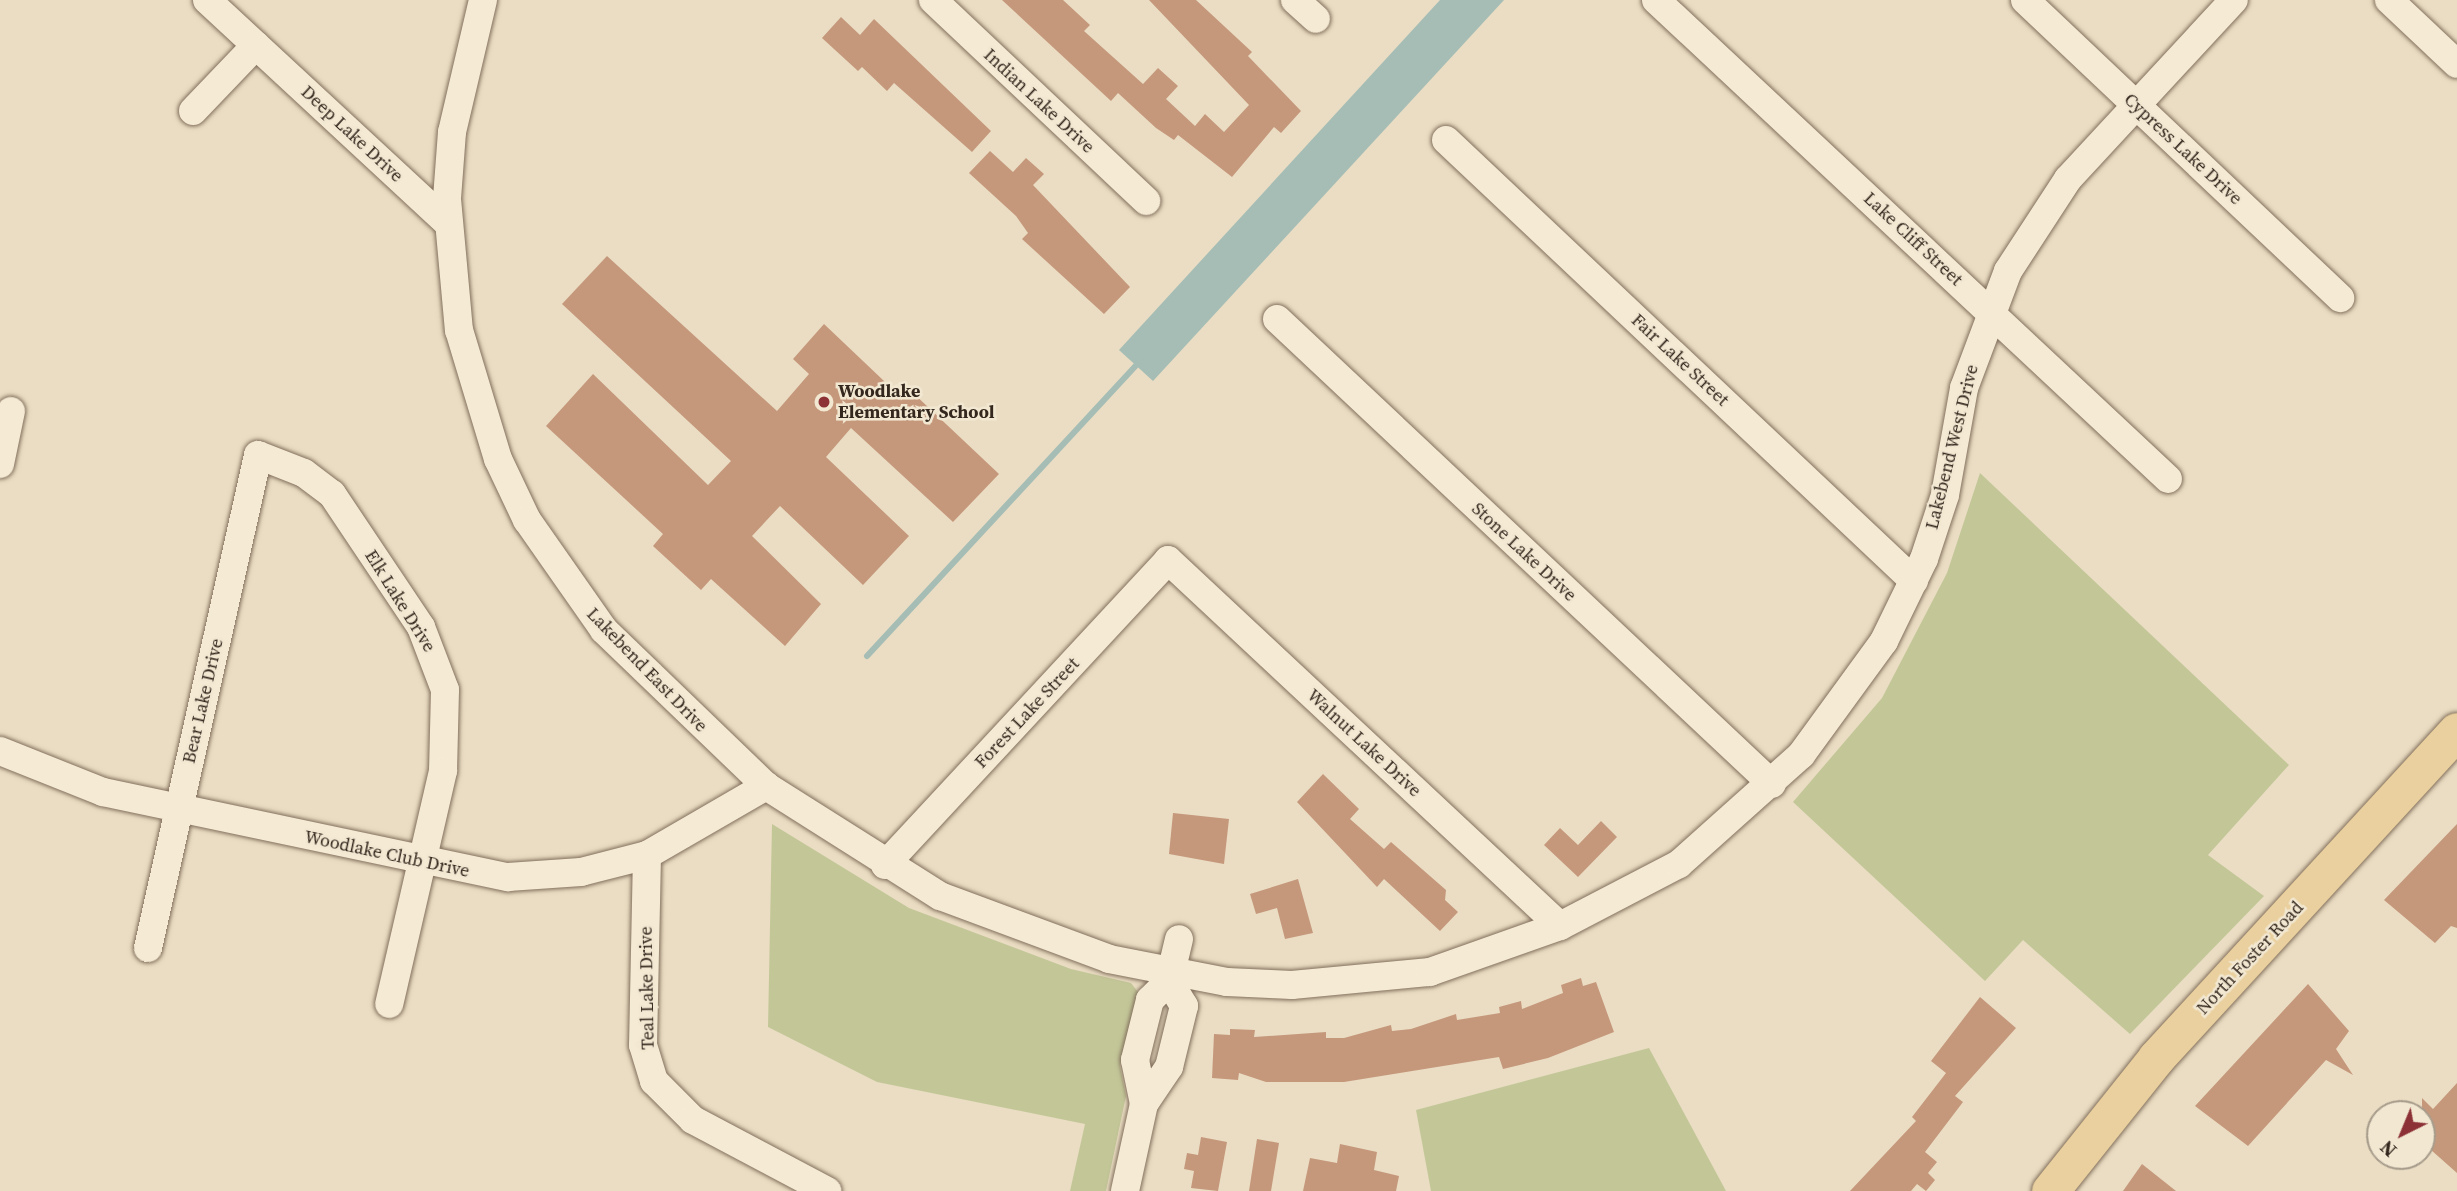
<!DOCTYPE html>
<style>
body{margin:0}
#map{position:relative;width:2457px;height:1191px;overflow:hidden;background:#eaddc3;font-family:"Source Serif 4",serif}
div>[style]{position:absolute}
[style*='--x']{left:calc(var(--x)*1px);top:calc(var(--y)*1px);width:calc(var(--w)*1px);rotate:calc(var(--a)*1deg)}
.green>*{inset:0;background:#c3c798}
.water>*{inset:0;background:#a5bdb5}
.stream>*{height:6px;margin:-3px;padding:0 3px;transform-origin:3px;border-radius:3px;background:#a5bdb5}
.building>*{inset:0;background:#c5987c}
.roads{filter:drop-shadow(0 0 2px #826f5c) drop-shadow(0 0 2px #826f5c)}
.minor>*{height:28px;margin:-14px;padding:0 14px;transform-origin:14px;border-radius:14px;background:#f5ebd5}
.major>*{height:37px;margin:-18.5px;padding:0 18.5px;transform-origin:18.5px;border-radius:18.5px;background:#ead09e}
.dots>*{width:19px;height:19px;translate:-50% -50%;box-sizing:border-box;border:4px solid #f2e8d2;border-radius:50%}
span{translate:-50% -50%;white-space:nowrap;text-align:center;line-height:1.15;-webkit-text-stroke:5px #f2e8d2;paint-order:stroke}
.street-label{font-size:18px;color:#34281e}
.poi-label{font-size:18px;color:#34281e;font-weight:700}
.left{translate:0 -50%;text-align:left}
.north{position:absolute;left:2366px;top:1100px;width:70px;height:70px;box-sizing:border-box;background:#f2e8d2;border:2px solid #a69b8a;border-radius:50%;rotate:223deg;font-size:19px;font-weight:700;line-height:28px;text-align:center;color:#34281e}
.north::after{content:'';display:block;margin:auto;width:24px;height:32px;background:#8c3135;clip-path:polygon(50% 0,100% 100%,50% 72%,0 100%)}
</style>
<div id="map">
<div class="green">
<div style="clip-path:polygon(1980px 473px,2289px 765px,2208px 855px,2264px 896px,2130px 1034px,2023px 940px,1985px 981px,1793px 802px,1882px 698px,1947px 573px)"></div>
<div style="clip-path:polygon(772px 824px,909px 908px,1071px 969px,1131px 983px,1138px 992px,1120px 1066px,1126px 1096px,1106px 1191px,1070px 1191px,1085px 1124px,877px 1082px,768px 1027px)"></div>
<div style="clip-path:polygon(1649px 1048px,1726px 1191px,1431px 1191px,1416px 1110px)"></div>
</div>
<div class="water">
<div style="clip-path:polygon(1440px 0,1504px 0,1153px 381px,1119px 350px)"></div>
</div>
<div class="stream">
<div style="--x:867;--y:656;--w:403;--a:-47.2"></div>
</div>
<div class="building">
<div style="clip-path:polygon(1002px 0,1063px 0,1090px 25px,1084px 31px,1143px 84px,1158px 68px,1178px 86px,1166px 99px,1195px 126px,1205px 114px,1224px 132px,1249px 105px,1149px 0,1196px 0,1252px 52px,1248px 56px,1301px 111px,1281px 133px,1274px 127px,1232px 177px,1178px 135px,1174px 140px,1156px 128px,1118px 93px,1111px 101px)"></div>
<div style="clip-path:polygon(841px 17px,860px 35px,874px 19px,991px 131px,972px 152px,894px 83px,887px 91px,862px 67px,858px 71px,822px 38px)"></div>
<div style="clip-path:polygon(990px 151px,1013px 172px,1026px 158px,1044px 174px,1033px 185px,1130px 287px,1104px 314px,1022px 239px,1028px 233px,1016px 216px,969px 173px)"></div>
<div style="clip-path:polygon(607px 256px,777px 411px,809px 374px,793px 359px,824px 324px,903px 399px,911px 391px,999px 474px,953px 522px,851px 428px,826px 457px,909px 536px,863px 585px,780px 506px,752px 536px,821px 604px,785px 646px,711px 579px,701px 590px,653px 546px,663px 534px,546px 426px,593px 374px,708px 485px,731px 461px,562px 304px)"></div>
<div style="clip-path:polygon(1323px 774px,1359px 809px,1350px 819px,1384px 849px,1391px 842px,1446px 890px,1445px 900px,1458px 912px,1440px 931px,1384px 879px,1377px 887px,1297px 802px)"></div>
<div style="clip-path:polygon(1173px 813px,1229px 819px,1224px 864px,1169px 854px)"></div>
<div style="clip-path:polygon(1601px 821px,1617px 837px,1578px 877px,1544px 845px,1560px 828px,1578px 845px)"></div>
<div style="clip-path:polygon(2457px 824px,2457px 928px,2451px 926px,2435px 943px,2384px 900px)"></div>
<div style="clip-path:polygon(1298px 879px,1313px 933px,1285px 939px,1277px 908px,1256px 914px,1250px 894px)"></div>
<div style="clip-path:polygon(1581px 978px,1583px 986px,1596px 982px,1614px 1032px,1548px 1058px,1503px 1069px,1499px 1057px,1344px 1082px,1266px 1082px,1239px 1073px,1238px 1080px,1212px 1078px,1214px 1034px,1230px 1035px,1230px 1029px,1255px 1030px,1254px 1037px,1326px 1032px,1326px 1038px,1344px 1038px,1391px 1025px,1392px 1031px,1411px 1029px,1456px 1014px,1457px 1020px,1500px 1013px,1499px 1007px,1521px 1001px,1522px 1009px,1563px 993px,1561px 985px)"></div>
<div style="clip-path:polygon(2308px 984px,2349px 1031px,2336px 1049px,2353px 1075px,2326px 1060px,2248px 1146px,2195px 1106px)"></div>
<div style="clip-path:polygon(1980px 997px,2016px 1028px,1955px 1096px,1963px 1102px,1925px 1152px,1937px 1162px,1928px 1173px,1935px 1180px,1926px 1191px,1917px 1184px,1911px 1191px,1850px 1191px,1916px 1121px,1912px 1117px,1946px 1073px,1931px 1061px)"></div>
<div style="clip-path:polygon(2457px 1083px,2457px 1173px,2422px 1142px,2422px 1098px,2433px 1109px)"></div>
<div style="clip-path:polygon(1201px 1137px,1227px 1142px,1218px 1191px,1191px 1188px,1194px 1171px,1184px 1169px,1187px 1153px,1198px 1155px)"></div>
<div style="clip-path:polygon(1257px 1139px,1279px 1143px,1271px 1191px,1249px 1191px)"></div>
<div style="clip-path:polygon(1340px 1144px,1377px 1152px,1374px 1170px,1399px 1176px,1396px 1191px,1303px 1191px,1310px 1158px,1337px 1163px)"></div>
<div style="clip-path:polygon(2142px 1164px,2176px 1191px,2123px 1191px)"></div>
</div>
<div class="roads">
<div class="minor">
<div style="--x:207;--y:0;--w:328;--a:42.8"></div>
<div style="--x:483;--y:0;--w:136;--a:103.2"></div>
<div style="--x:452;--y:132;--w:67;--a:94.3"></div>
<div style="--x:447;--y:199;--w:132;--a:84.8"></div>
<div style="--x:459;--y:330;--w:135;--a:73.2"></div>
<div style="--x:498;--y:459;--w:68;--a:64.6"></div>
<div style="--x:527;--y:520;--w:134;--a:55"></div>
<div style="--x:604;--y:630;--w:225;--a:43.9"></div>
<div style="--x:766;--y:786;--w:206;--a:32.3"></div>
<div style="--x:940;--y:896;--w:180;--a:20.4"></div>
<div style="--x:1109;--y:959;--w:120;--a:11"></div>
<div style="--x:1227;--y:982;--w:65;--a:2.6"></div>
<div style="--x:1292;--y:985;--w:139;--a:-5.4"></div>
<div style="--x:1430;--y:972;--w:138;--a:-19.5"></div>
<div style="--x:1560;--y:926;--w:134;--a:-27.5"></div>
<div style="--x:1679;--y:864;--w:164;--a:-41.8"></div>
<div style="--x:1801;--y:755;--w:141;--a:-53.9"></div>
<div style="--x:1884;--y:641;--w:91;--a:-64"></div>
<div style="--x:1924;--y:559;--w:67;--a:-71.8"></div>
<div style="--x:1945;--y:495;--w:109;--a:-79.9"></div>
<div style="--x:1964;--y:388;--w:125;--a:-69.4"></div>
<div style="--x:2008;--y:271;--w:110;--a:-56.9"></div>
<div style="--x:2068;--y:179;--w:244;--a:-47.2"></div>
<div style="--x:933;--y:0;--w:293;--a:43.3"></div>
<div style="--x:1295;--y:0;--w:28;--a:42"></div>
<div style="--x:1656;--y:0;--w:701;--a:43.09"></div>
<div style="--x:2025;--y:0;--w:434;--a:43.4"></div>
<div style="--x:2389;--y:0;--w:93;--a:43.3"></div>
<div style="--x:193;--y:111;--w:91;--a:-46.3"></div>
<div style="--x:1446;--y:140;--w:643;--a:43.3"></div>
<div style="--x:1277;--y:319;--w:679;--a:43.21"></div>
<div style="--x:0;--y:464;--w:54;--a:-78.3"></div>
<div style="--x:0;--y:751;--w:111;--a:21.7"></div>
<div style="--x:103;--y:792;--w:414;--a:11.9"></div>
<div style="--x:508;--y:877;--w:73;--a:-3.9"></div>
<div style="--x:581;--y:872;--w:68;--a:-14.4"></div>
<div style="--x:647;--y:855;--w:138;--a:-30.1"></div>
<div style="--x:647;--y:855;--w:190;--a:91.2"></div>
<div style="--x:643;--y:1045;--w:38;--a:73"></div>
<div style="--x:654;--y:1081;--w:55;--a:45"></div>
<div style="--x:693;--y:1120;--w:152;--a:27.9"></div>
<div style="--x:885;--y:865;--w:416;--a:-47.1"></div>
<div style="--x:1168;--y:560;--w:536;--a:43.04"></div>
<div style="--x:148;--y:948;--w:505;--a:-77.42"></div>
<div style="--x:258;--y:455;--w:49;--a:21.4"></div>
<div style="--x:304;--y:473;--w:35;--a:37"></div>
<div style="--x:332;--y:494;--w:160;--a:56.2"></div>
<div style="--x:421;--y:627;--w:67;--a:69.1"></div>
<div style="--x:445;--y:690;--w:81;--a:91.4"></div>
<div style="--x:443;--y:771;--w:239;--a:103"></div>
<div style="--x:1169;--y:981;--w:43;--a:-76.6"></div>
<div style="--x:1144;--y:1104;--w:45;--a:-101.6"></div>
<div style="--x:1135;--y:1060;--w:62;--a:-76"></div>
<div style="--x:1150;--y:1000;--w:27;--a:-45"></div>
<div style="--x:1125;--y:1191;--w:89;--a:-77.7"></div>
<div style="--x:1144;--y:1104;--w:45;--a:-56"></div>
<div style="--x:1169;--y:1067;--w:63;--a:-76.2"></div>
<div style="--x:1184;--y:1006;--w:29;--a:-121"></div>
</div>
<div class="major">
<div style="--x:2050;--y:1191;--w:170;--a:-51.4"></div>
<div style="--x:2156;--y:1058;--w:444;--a:-47.4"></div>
</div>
</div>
<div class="dots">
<div style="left:824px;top:402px;background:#8c3135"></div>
</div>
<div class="street-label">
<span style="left:1039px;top:101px;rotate:43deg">Indian Lake Drive</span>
<span style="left:352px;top:134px;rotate:43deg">Deep Lake Drive</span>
<span style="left:2183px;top:149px;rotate:43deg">Cypress Lake Drive</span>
<span style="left:1913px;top:239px;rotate:43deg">Lake Cliff Street</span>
<span style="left:1680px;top:360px;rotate:43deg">Fair Lake Street</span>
<span style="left:1952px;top:447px;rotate:-76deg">Lakebend West Drive</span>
<span style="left:1524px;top:552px;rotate:43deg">Stone Lake Drive</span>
<span style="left:400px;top:601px;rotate:58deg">Elk Lake Drive</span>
<span style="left:647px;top:670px;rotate:46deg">Lakebend East Drive</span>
<span style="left:203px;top:701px;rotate:-77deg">Bear Lake Drive</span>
<span style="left:1027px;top:713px;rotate:-47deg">Forest Lake Street</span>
<span style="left:1364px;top:743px;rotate:43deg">Walnut Lake Drive</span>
<span style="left:387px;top:854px;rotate:12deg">Woodlake Club Drive</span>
<span style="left:2250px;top:958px;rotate:-47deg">North Foster Road</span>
<span style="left:647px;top:988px;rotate:-91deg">Teal Lake Drive</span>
</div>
<div class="poi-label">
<span class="left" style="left:838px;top:402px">Woodlake<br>Elementary School</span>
</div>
<div class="north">N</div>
</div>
